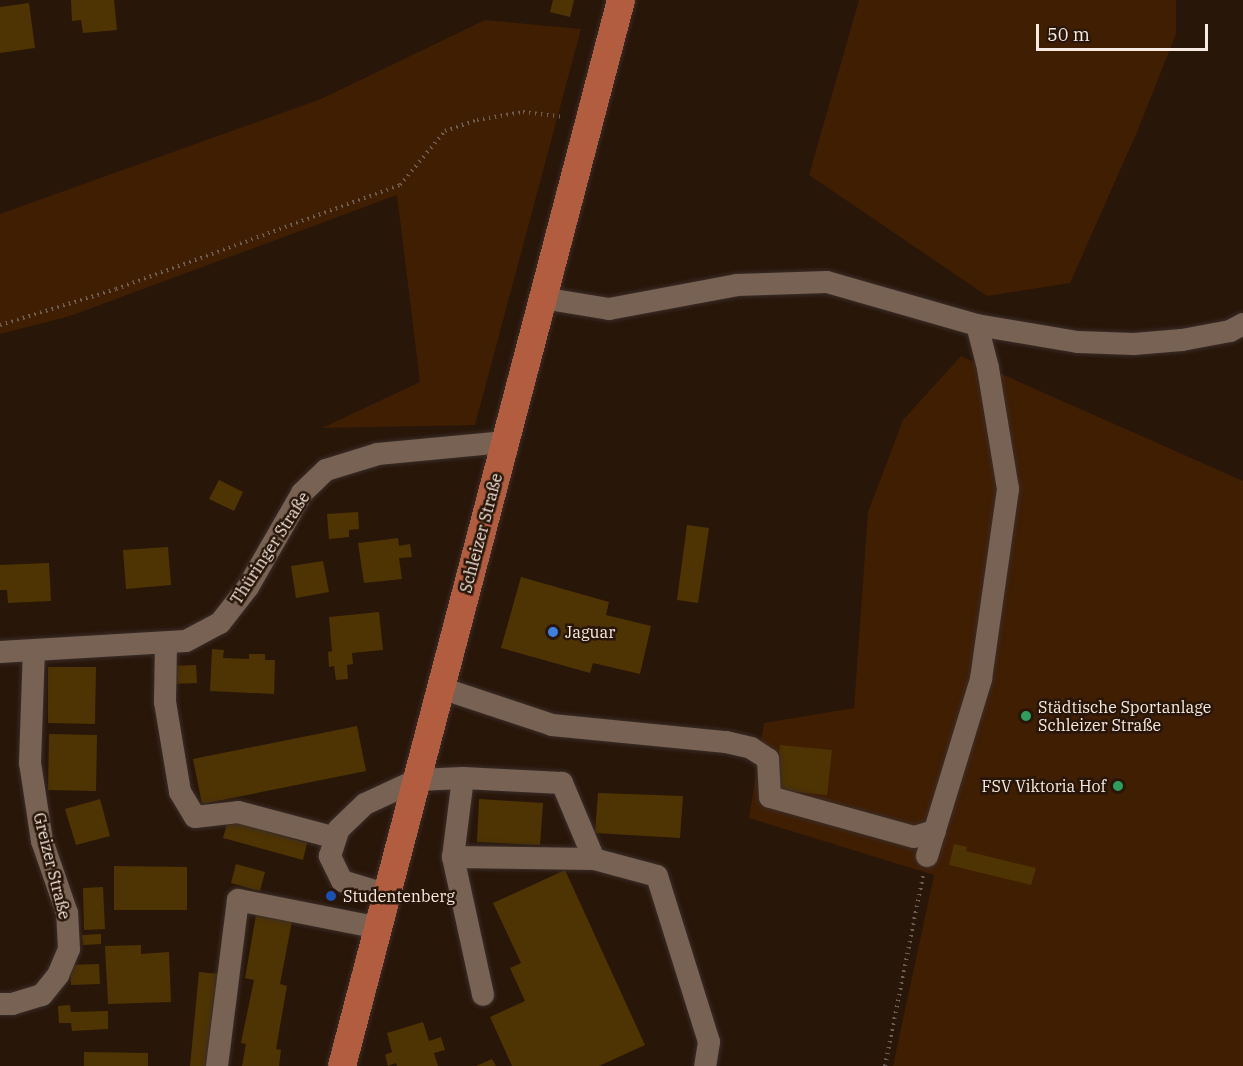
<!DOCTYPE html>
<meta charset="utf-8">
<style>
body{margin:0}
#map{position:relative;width:1243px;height:1066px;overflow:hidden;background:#281609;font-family:"IBM Plex Serif",serif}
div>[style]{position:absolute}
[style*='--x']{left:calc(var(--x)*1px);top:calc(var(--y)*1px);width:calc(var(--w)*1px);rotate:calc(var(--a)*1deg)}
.green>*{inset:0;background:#401e02}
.building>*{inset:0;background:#4e3403}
.path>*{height:4px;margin-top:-2px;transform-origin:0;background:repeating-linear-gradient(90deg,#6e5e52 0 1.5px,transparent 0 6px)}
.roads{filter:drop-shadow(0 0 2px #3a2d29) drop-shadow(0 0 2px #3a2d29)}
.minor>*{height:22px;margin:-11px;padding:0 11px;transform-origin:11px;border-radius:11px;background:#786253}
.major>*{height:28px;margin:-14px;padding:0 14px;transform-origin:14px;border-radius:14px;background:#b25c40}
.dots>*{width:16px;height:16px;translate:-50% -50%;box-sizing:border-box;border:3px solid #281609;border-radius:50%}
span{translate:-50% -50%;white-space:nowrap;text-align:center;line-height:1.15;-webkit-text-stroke:5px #281609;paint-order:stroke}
.street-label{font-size:16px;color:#f7eae2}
.poi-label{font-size:16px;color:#f7eae2}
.left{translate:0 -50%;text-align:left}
.right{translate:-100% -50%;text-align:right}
.scale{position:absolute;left:1036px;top:24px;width:172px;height:27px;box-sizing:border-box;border:3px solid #f7eae2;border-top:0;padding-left:8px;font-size:18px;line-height:21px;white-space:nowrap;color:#f7eae2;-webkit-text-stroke:4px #281609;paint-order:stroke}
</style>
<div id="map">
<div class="green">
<div style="clip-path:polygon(859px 0,1176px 0,1176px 34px,1137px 132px,1070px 283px,987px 296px,809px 175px)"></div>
<div style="clip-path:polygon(485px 20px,581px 29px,475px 425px,322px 428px,420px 382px,397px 195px,70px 316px,0 334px,0 214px,321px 99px)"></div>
<div style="clip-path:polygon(961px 356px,1243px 481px,1243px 1066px,893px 1066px,934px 875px,749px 818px,764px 723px,854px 708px,868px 512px,903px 420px)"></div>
</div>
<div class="building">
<div style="clip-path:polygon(71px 0,114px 0,117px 30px,83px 33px,81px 20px,72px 21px)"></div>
<div style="clip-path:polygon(553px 0,574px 0,570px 17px,550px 12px)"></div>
<div style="clip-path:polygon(29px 3px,35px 48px,0 53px,0 7px)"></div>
<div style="clip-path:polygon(219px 480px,243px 492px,234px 511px,209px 499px)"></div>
<div style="clip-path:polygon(358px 512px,359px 529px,349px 530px,349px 537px,329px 539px,327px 514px)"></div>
<div style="clip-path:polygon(687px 525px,709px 528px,698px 603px,677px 600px)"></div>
<div style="clip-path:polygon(398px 538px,399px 546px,410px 544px,412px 557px,399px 558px,402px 579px,364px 583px,358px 543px)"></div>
<div style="clip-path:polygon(168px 547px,171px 585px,126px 589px,123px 550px)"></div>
<div style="clip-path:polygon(323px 561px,329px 592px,296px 598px,291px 566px)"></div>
<div style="clip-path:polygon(49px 563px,51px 601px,8px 603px,7px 590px,0 590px,0 565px)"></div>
<div style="clip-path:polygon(521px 577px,609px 602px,606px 615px,651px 626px,640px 674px,593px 663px,590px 673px,501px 648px)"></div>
<div style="clip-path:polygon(379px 612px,383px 650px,352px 653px,353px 664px,347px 665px,348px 679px,336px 680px,334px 666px,329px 667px,328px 652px,332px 651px,329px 617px)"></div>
<div style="clip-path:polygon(212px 649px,224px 650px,223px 658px,249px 659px,249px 654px,265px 654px,265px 660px,275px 660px,274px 694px,210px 691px)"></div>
<div style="clip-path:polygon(196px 665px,197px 683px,171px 684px,170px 666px)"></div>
<div style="clip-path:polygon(48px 667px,96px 667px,95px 724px,48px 723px)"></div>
<div style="clip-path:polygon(357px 726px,366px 771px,202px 804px,193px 759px)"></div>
<div style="clip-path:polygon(49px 734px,97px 735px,96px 791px,48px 790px)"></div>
<div style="clip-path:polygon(780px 745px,832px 750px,827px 795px,775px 790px)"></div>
<div style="clip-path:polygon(598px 793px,683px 796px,680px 838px,595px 833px)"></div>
<div style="clip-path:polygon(100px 799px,110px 836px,76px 845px,65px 809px)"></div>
<div style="clip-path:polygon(479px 799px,543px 803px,540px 845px,477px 842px)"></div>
<div style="clip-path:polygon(228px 820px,307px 843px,303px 860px,223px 838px)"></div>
<div style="clip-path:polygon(954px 844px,967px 847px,966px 851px,1036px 868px,1031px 885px,949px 865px)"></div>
<div style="clip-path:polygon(236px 864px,265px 872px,260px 891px,231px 883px)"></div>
<div style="clip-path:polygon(114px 866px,187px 867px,187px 910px,114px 910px)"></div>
<div style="clip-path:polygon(565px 870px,645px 1045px,599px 1066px,512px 1066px,490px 1017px,525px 1001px,510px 968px,521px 963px,493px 903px)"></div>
<div style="clip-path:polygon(103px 887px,105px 929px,84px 930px,83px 888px)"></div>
<div style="clip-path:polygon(256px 915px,292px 921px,280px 984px,287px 986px,276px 1049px,281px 1050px,279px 1066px,242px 1066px,246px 1044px,241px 1043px,254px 980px,245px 978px)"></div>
<div style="clip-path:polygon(101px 934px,101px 944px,83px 945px,82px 935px)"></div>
<div style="clip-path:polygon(141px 945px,141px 954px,169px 952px,171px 1002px,108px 1004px,105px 946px)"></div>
<div style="clip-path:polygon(99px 964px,100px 984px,71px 985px,70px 965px)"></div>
<div style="clip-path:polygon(199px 972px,220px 974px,211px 1066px,190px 1066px)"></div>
<div style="clip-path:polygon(70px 1005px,71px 1012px,108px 1011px,108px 1029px,72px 1031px,71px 1023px,59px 1023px,58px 1006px)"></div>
<div style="clip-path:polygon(423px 1022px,429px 1041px,441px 1037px,445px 1050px,434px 1053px,438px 1066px,397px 1066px,396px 1063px,388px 1066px,385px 1055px,392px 1052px,387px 1033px)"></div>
<div style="clip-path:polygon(84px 1052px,148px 1053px,148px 1066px,84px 1066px)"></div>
<div style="clip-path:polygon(492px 1059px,496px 1066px,476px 1066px)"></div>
</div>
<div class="path">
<div style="--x:0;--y:325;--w:121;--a:-17.2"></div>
<div style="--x:116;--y:289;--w:302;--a:-20.1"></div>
<div style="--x:400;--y:185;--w:70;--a:-50.2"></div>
<div style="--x:445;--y:131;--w:34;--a:-19"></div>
<div style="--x:477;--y:120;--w:47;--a:-9.9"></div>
<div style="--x:523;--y:112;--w:42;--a:6.8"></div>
<div style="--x:885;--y:1066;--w:194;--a:-78.7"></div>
</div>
<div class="roads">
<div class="minor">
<div style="--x:542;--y:298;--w:68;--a:9.3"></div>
<div style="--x:609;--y:309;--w:130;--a:-10.6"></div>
<div style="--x:737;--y:285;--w:90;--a:-1.9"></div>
<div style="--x:827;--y:282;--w:156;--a:16"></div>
<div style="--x:977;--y:325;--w:102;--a:9.6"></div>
<div style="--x:1078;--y:342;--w:56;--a:2"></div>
<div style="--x:1134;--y:344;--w:48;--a:-4.8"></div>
<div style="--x:1182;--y:340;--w:49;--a:-10.6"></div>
<div style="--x:1230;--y:331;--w:15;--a:-28"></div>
<div style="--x:166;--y:643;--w:59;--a:91"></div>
<div style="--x:165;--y:702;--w:91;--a:80.5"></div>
<div style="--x:180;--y:792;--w:29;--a:59"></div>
<div style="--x:195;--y:817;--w:43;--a:-6.6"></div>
<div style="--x:238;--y:812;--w:101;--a:14.9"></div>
<div style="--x:0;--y:652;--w:186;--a:-3.4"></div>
<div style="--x:186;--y:641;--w:38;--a:-28"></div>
<div style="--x:220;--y:623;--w:46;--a:-52.1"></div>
<div style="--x:248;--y:587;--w:108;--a:-60.1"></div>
<div style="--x:302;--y:493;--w:33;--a:-44"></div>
<div style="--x:326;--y:470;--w:54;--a:-17.1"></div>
<div style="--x:378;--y:454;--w:128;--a:-5.4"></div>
<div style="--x:441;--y:688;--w:117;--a:18.4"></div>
<div style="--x:552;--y:725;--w:175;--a:5.6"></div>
<div style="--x:726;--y:742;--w:26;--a:13"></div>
<div style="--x:751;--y:748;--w:20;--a:33"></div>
<div style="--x:768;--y:759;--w:38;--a:87"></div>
<div style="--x:770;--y:797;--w:149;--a:15.5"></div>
<div style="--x:914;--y:837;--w:22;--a:-16"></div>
<div style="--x:463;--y:778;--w:99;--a:2.9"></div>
<div style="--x:562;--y:783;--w:82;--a:67.2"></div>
<div style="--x:927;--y:856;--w:185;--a:-73"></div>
<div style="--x:981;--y:679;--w:192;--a:-81.9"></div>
<div style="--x:1008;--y:489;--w:123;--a:-99.4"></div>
<div style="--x:988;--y:368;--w:44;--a:-104.3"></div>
<div style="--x:453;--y:857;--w:141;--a:77.7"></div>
<div style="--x:388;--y:895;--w:48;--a:-163.1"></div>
<div style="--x:342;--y:881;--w:28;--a:-116"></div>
<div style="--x:330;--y:856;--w:28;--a:-72"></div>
<div style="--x:339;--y:829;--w:36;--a:-44"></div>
<div style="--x:365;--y:804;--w:57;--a:-24.8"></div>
<div style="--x:417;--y:780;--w:46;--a:-2.5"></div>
<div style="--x:463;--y:778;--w:80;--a:97.2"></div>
<div style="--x:453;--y:857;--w:141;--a:0.8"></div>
<div style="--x:594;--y:859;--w:65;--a:15.1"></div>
<div style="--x:657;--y:876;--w:174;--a:72.6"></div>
<div style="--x:709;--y:1042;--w:24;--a:99"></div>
<div style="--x:0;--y:1004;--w:12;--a:0"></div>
<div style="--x:12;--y:1004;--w:31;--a:-17"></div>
<div style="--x:42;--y:995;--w:26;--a:-51"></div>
<div style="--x:58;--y:975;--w:28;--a:-67"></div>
<div style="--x:69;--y:949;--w:36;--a:-93"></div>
<div style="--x:67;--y:913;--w:76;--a:-109.1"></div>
<div style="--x:42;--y:841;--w:79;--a:-98.7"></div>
<div style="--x:30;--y:763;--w:112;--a:-88"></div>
<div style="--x:217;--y:1066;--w:167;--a:-82.8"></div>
<div style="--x:238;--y:900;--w:144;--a:11.2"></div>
</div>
<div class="major">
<div style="--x:342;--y:1066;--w:1102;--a:-75.33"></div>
</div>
</div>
<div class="dots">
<div style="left:553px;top:632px;background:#3f7fe0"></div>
<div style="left:1026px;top:716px;background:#2e9e5b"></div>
<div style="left:1118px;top:786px;background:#2e9e5b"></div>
<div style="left:331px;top:896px;background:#1a4fb4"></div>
</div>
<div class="street-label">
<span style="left:481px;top:533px;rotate:-75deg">Schleizer Straße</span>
<span style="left:270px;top:548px;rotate:-57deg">Thüringer Straße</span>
<span style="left:52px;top:866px;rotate:76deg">Greizer Straße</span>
</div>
<div class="poi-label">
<span class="left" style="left:565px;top:632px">Jaguar</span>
<span class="left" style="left:1038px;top:716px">Städtische Sportanlage<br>Schleizer Straße</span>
<span class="right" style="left:1106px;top:786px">FSV Viktoria Hof</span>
<span class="left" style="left:343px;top:896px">Studentenberg</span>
</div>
<div class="scale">50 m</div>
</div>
